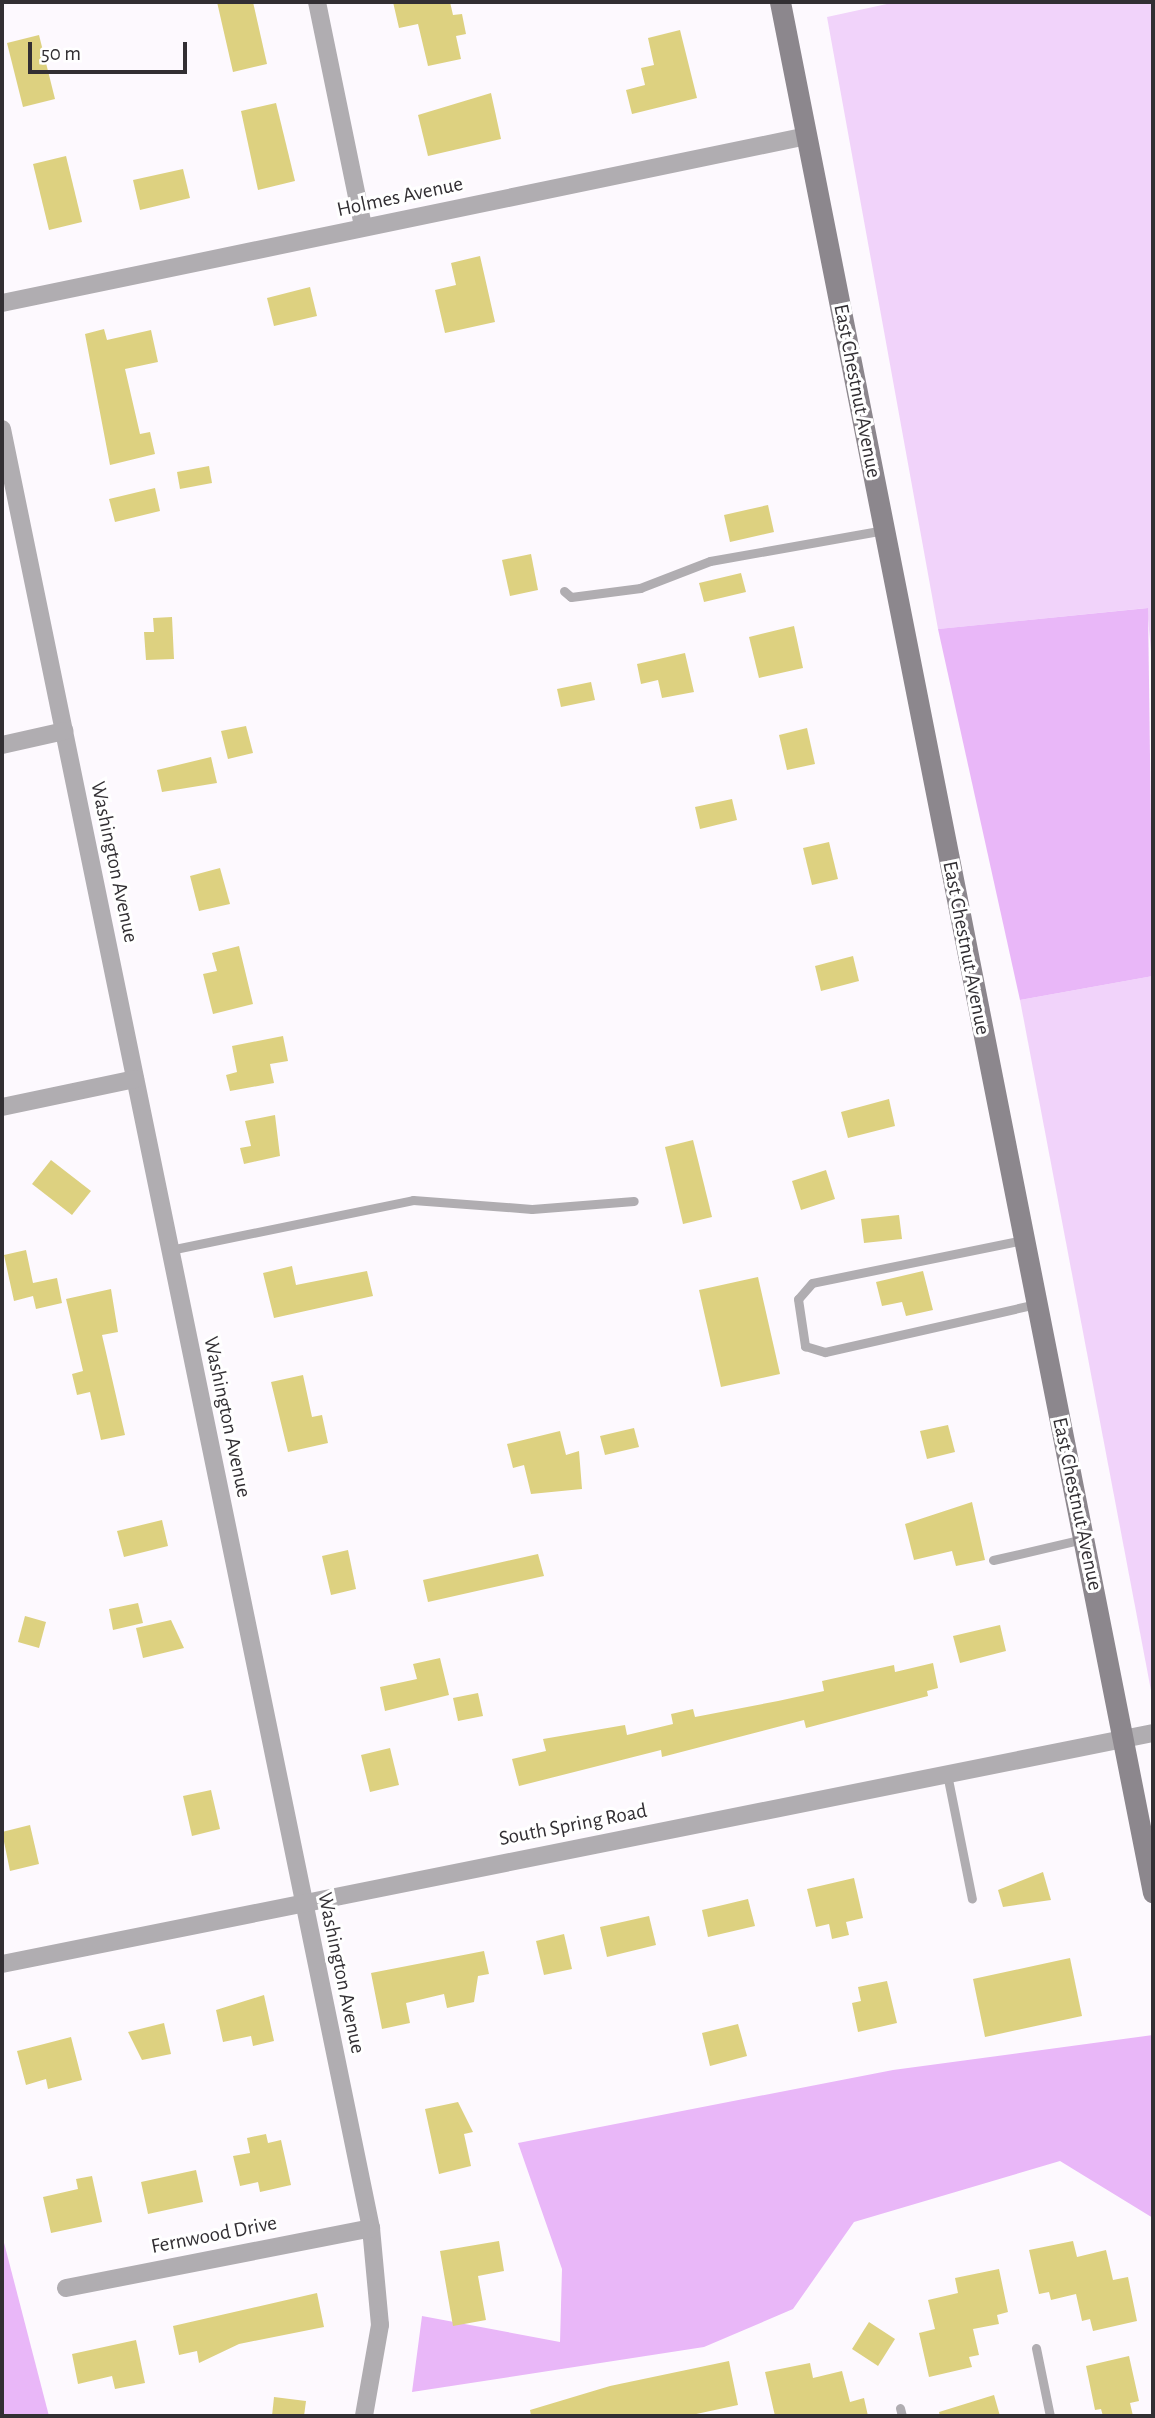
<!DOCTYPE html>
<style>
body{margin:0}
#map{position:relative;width:1155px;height:2418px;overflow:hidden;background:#fdf9fe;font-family:"Alegreya Sans",sans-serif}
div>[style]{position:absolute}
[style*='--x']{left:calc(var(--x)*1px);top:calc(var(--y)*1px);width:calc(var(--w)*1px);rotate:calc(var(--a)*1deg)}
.green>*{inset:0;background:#f1d3fa}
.forest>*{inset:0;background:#e9b7f8}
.building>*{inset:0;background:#ddd180}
.lane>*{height:9px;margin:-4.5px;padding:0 4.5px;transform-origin:4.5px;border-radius:4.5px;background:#b0adb1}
.street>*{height:18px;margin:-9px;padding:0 9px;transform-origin:9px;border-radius:9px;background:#b0adb1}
.secondary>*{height:21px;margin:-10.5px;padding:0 10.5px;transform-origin:10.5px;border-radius:10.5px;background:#8c878d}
span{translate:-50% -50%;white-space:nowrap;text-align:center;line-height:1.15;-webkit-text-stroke:6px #fff;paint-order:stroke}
.street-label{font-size:21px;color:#322f33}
.frame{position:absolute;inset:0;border:4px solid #322f33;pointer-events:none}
.scale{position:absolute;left:28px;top:42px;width:159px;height:32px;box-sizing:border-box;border:4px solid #322f33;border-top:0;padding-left:9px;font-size:21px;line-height:24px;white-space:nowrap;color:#322f33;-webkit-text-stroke:5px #fff;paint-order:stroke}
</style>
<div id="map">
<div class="green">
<div style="clip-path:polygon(896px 2px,1153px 2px,1153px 673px,1147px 608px,938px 629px,827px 17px)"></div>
<div style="clip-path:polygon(1153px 976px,1153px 1701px,1020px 1000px)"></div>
</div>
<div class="forest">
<div style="clip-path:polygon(1148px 608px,1153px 976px,1020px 1000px,938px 629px)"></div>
<div style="clip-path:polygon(1153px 2035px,1153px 2218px,1060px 2161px,854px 2222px,793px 2309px,704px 2347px,412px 2392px,422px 2316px,560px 2342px,562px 2269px,518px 2143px,893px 2070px)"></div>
<div style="clip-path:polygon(2px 2235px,49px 2416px,2px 2416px)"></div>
</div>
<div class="building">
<div style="clip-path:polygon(217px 2px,253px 2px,267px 64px,233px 72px)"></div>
<div style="clip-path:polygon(393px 2px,450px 2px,453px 15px,462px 14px,466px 34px,456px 36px,461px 59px,428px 66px,418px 24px,399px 28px)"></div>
<div style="clip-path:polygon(680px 30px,697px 98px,632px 114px,626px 90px,645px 85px,641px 68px,654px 65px,648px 38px)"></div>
<div style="clip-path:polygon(39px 35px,55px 99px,23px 107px,7px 43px)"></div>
<div style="clip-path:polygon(491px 93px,501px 139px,428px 156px,418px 115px)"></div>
<div style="clip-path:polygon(276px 103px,295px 181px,258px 190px,241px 111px)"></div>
<div style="clip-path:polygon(66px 156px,82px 222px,49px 230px,33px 164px)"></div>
<div style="clip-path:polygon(183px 169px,190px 198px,140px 210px,133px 180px)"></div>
<div style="clip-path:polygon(480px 256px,495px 322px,445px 333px,435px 290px,456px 285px,451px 263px)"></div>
<div style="clip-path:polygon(310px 287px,317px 316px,274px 326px,267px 298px)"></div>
<div style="clip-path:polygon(104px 329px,107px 340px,151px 330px,158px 362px,125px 369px,140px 434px,150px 432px,155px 454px,110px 465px,85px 334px)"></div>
<div style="clip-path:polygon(209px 466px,212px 483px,180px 489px,177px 472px)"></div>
<div style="clip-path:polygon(155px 488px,160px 511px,115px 522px,109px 499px)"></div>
<div style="clip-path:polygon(768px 505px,774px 532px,730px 542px,724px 515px)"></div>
<div style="clip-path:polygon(531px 554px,538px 590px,510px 596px,502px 560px)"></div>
<div style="clip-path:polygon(741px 573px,746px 592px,704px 602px,699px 583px)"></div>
<div style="clip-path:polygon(172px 617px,174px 659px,146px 660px,144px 632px,154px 632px,153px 618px)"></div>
<div style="clip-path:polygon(794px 626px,803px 668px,759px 678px,749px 637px)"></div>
<div style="clip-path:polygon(685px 653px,694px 692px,662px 698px,658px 680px,641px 684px,637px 664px)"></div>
<div style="clip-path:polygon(591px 682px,595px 700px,561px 707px,557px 689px)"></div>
<div style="clip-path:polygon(246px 726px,253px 753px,228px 759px,221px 731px)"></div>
<div style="clip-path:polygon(807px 728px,815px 764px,787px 770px,779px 735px)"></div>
<div style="clip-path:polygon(211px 757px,217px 783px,162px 792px,157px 770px)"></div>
<div style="clip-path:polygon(732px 799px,737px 820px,700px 829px,695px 807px)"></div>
<div style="clip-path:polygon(829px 842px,838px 879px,812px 885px,803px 848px)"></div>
<div style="clip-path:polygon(220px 868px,230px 904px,199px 911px,190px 876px)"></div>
<div style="clip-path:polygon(239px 946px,253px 1004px,213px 1014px,203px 974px,217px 971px,212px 953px)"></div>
<div style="clip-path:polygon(853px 956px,859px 981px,821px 991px,815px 966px)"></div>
<div style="clip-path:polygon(283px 1036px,288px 1061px,270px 1064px,274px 1083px,230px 1091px,226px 1075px,237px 1072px,232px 1046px)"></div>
<div style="clip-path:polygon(889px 1099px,895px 1126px,848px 1138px,841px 1112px)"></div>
<div style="clip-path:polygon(275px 1115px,280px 1156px,244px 1164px,240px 1148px,251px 1146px,245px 1121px)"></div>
<div style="clip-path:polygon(693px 1140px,712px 1217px,683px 1224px,665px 1147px)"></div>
<div style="clip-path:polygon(51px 1160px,91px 1191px,72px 1215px,32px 1184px)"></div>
<div style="clip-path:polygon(826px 1170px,835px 1199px,801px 1210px,792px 1181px)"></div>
<div style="clip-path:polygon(899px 1215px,902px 1239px,864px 1243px,861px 1219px)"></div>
<div style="clip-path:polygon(26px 1250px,33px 1283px,57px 1278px,62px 1303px,36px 1309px,33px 1296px,14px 1301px,4px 1255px)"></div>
<div style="clip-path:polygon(292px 1266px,296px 1285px,367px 1271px,373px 1296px,274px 1318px,263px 1273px)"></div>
<div style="clip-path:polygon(923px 1271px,933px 1310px,906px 1316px,902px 1302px,882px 1306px,876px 1282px)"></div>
<div style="clip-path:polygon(758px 1277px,780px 1374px,721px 1387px,699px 1290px)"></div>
<div style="clip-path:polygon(111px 1289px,118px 1332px,102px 1335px,125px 1435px,101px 1440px,90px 1392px,77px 1395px,72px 1374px,83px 1371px,66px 1299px)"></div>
<div style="clip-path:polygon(303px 1375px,312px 1417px,322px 1415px,328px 1443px,288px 1452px,271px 1382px)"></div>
<div style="clip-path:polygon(948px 1425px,955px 1452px,927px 1459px,920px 1431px)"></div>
<div style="clip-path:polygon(634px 1428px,639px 1447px,605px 1455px,600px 1436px)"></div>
<div style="clip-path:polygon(560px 1431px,566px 1455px,579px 1451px,582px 1489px,531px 1494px,524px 1465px,513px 1468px,507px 1444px)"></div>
<div style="clip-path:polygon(972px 1502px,985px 1560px,956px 1566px,952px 1551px,914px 1560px,905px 1524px)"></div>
<div style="clip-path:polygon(162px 1520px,168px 1546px,124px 1557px,117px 1531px)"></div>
<div style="clip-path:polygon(348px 1550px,356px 1589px,331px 1595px,322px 1556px)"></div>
<div style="clip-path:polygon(538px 1554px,544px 1576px,428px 1602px,423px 1580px)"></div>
<div style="clip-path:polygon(138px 1603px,143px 1623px,113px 1630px,109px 1609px)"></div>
<div style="clip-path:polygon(25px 1616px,46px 1622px,39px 1648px,18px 1642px)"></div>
<div style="clip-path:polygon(171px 1620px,184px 1648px,143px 1658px,136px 1628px)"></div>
<div style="clip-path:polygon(1000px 1625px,1006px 1651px,960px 1663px,953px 1636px)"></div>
<div style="clip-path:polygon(440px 1658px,449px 1695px,385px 1711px,380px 1687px,417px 1679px,413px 1664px)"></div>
<div style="clip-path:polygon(933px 1663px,938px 1688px,927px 1691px,928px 1696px,806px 1728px,804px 1720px,662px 1757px,661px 1750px,519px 1786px,512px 1759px,546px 1751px,543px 1739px,625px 1725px,627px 1735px,673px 1724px,671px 1714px,693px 1709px,695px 1717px,778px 1701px,824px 1691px,822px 1681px,894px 1665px,895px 1672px)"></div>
<div style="clip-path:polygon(478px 1693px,483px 1716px,458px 1721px,453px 1698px)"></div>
<div style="clip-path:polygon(390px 1748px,399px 1785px,370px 1792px,361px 1755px)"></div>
<div style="clip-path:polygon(211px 1790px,220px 1829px,192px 1836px,183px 1796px)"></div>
<div style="clip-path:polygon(30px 1825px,39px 1864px,10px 1871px,2px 1832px)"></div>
<div style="clip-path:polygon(1043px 1872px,1051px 1900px,1003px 1907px,998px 1890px)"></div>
<div style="clip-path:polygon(854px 1878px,863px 1918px,846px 1922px,849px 1935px,832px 1939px,829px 1924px,816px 1927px,807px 1889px)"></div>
<div style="clip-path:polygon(748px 1899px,755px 1926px,708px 1937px,702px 1910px)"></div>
<div style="clip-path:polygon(649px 1916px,656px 1945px,607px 1957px,600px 1927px)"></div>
<div style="clip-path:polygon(564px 1934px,572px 1969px,544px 1975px,536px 1941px)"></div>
<div style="clip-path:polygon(484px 1951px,489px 1974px,478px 1976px,474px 2002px,447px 2008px,444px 1994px,406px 2003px,410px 2023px,382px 2029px,371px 1973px)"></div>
<div style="clip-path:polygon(1070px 1958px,1082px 2016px,985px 2037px,973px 1979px)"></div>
<div style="clip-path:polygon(887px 1981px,897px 2023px,858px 2032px,852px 2003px,861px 2001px,858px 1987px)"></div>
<div style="clip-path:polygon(264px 1995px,274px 2041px,253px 2046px,251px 2036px,223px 2042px,216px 2010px)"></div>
<div style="clip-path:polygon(164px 2023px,171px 2054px,142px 2060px,128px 2032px)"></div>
<div style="clip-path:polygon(738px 2024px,747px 2056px,710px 2066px,702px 2033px)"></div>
<div style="clip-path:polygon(71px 2037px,82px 2080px,48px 2089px,46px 2079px,26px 2085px,17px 2051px)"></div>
<div style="clip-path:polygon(458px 2102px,473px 2132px,464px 2134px,471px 2166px,439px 2174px,425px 2109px)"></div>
<div style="clip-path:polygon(266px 2134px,268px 2143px,281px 2140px,291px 2185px,260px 2192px,258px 2182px,240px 2186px,233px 2156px,250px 2153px,247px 2138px)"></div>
<div style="clip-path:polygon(196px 2170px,203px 2202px,148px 2214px,141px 2182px)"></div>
<div style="clip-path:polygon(92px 2176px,102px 2222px,51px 2233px,43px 2197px,78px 2189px,76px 2179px)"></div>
<div style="clip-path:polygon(499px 2241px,504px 2271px,478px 2276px,486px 2320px,453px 2326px,440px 2251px)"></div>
<div style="clip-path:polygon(1073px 2241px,1077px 2257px,1106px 2250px,1113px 2280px,1128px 2277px,1137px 2321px,1093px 2331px,1090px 2319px,1082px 2321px,1076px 2294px,1051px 2300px,1049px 2292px,1039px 2294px,1029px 2250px)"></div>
<div style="clip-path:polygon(999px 2269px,1008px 2312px,997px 2315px,999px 2324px,973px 2329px,979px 2355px,969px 2357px,972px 2367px,929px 2377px,919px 2333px,935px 2329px,928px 2300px,958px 2293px,955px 2278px)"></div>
<div style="clip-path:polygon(317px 2293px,324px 2327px,239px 2344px,199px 2363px,197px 2351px,179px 2355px,173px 2326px)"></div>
<div style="clip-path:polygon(869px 2322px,895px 2339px,878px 2366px,852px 2349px)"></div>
<div style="clip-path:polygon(136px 2340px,145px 2383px,115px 2389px,112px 2376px,78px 2384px,72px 2354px)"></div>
<div style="clip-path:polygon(1129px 2356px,1139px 2401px,1130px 2403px,1133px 2416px,1103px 2416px,1101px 2409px,1095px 2410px,1086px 2366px)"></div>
<div style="clip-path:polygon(729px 2361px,738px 2405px,687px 2416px,531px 2416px,530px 2410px,610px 2386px)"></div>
<div style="clip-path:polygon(810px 2363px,813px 2378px,842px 2371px,850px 2402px,864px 2398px,868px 2416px,775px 2416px,765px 2372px)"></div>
<div style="clip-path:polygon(994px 2395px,1000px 2416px,940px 2416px,939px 2412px)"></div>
<div style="clip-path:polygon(274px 2397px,306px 2401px,304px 2416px,272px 2416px)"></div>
</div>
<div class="lane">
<div style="--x:564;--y:591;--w:9;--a:41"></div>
<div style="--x:571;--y:597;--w:70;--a:-7.4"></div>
<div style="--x:640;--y:588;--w:75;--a:-21.1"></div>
<div style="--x:710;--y:561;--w:177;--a:-10.1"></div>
<div style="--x:1023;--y:1240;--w:215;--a:168.5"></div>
<div style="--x:812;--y:1283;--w:21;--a:131"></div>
<div style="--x:798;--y:1299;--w:48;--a:81.5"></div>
<div style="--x:805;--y:1346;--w:21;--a:17"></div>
<div style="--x:825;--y:1352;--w:216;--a:-12.8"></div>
<div style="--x:170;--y:1250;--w:248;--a:-11.6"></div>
<div style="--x:413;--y:1200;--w:119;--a:4.3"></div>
<div style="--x:532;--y:1209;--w:102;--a:-4.5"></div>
<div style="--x:993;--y:1560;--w:92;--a:-13.1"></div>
<div style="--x:947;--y:1774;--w:127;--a:78.7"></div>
<div style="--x:1036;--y:2348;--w:69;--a:78.4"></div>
<div style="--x:900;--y:2408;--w:8;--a:76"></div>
</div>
<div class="street">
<div style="--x:317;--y:2;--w:230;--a:78.4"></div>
<div style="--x:2;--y:303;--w:822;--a:-11.72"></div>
<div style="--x:2;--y:429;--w:1836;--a:78.41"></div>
<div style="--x:371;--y:2228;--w:97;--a:84.7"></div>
<div style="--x:380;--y:2325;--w:92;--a:100"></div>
<div style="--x:2;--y:745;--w:64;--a:-12.7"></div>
<div style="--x:2;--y:1107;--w:136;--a:-11.9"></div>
<div style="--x:2;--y:1964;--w:1174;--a:-11.35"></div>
<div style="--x:66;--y:2288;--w:311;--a:-11.1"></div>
</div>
<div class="secondary">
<div style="--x:780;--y:2;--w:1927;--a:78.84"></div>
</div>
<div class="street-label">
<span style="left:400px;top:197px;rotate:-12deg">Holmes Avenue</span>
<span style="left:857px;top:391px;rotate:79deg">East Chestnut Avenue</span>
<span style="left:114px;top:862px;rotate:78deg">Washington Avenue</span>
<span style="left:966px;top:948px;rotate:79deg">East Chestnut Avenue</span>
<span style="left:227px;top:1417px;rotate:78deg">Washington Avenue</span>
<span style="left:1077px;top:1504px;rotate:78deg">East Chestnut Avenue</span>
<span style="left:573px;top:1825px;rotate:-11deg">South Spring Road</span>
<span style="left:341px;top:1973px;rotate:78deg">Washington Avenue</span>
<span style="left:214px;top:2235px;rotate:-11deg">Fernwood Drive</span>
</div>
<div class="frame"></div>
<div class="scale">50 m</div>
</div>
